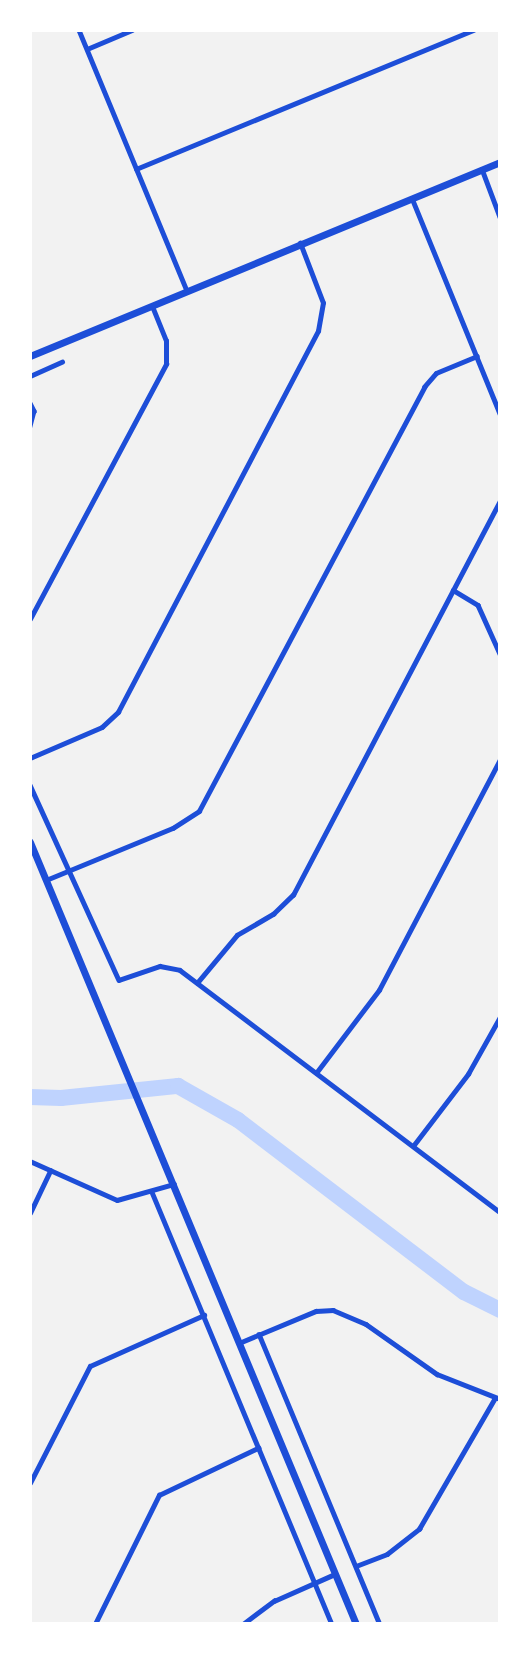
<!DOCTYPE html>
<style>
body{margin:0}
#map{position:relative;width:530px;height:1654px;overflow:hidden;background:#f2f2f2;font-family:"PT Sans",sans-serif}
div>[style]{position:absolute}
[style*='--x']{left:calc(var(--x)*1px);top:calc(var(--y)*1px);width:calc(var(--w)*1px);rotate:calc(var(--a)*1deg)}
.river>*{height:16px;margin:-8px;padding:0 8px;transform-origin:8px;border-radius:8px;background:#bfd3fe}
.minor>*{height:4.5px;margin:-2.25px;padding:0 2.25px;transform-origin:2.25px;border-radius:2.25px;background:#1d4ed8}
.secondary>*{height:7px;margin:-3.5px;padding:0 3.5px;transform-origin:3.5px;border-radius:3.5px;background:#1d4ed8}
.primary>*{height:7px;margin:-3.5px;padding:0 3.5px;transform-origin:3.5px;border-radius:3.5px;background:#1d4ed8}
span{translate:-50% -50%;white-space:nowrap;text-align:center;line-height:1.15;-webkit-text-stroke:7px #fff;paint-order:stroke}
.frame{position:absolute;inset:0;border:32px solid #fff;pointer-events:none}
</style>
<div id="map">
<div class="river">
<div style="--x:30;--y:1097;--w:31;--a:2"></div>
<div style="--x:61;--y:1098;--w:118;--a:-5.9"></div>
<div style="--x:178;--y:1086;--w:69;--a:29.5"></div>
<div style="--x:238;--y:1120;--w:284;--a:37.3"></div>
<div style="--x:464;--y:1292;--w:40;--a:26.6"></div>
</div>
<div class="minor">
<div style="--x:79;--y:30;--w:282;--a:67.5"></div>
<div style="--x:87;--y:49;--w:49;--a:-22.9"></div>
<div style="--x:136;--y:169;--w:365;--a:-22.4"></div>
<div style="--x:482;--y:169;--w:51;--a:69.4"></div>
<div style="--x:412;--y:198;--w:233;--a:67.8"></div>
<div style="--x:30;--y:376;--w:35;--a:-24"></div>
<div style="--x:30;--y:403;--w:9;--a:63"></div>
<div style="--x:34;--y:411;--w:16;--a:105"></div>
<div style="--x:453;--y:590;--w:29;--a:31"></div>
<div style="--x:478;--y:605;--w:54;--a:65.8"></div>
<div style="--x:30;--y:619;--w:289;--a:-61.9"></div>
<div style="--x:166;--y:364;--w:23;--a:-90"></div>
<div style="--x:166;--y:341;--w:37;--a:-112"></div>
<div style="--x:30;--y:758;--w:78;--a:-23.3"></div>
<div style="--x:102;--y:727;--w:22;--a:-43"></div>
<div style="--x:118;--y:712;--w:430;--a:-62.3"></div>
<div style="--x:318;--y:331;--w:28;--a:-80"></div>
<div style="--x:323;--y:303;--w:64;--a:-111"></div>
<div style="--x:30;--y:785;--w:214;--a:65.5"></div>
<div style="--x:119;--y:980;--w:43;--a:-18.9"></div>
<div style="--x:160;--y:966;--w:20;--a:11"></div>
<div style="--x:180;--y:970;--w:401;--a:37.1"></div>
<div style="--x:46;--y:880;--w:137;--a:-22.3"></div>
<div style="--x:173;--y:828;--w:31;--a:-33"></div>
<div style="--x:199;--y:811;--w:480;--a:-62"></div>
<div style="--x:424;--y:387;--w:18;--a:-49"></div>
<div style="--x:436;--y:373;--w:44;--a:-22.5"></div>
<div style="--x:197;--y:983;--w:62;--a:-50.2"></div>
<div style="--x:237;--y:935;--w:42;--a:-30.3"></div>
<div style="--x:273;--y:914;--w:28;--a:-44"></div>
<div style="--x:293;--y:895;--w:446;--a:-62.3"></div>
<div style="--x:316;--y:1073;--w:104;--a:-52.8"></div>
<div style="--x:379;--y:990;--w:260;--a:-62.3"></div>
<div style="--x:413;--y:1146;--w:91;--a:-52.6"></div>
<div style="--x:468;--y:1074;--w:65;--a:-60.7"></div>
<div style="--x:30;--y:1161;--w:95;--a:24.1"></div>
<div style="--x:117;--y:1200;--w:59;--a:-15.7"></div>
<div style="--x:152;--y:1192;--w:468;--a:67.4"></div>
<div style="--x:30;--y:1213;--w:47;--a:-64.5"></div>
<div style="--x:259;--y:1334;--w:314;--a:67.4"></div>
<div style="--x:239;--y:1343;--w:83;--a:-22.6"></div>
<div style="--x:316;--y:1311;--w:17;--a:-3"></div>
<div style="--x:333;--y:1310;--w:36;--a:23"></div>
<div style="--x:366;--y:1324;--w:87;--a:35.2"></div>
<div style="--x:437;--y:1374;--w:68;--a:21.6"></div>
<div style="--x:30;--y:1483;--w:131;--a:-62.9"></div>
<div style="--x:90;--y:1366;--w:125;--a:-24.1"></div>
<div style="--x:356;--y:1566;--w:33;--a:-21"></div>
<div style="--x:387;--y:1554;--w:41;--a:-38"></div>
<div style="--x:419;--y:1529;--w:151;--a:-59.9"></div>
<div style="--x:95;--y:1624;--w:144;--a:-63.6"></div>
<div style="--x:159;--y:1495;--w:110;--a:-25.4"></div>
<div style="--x:243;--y:1624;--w:39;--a:-37"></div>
<div style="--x:274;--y:1601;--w:67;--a:-23.9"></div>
</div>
<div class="secondary">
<div style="--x:30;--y:356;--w:508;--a:-22.43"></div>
</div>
<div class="primary">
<div style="--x:30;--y:842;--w:847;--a:67.37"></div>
</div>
<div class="frame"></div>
</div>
